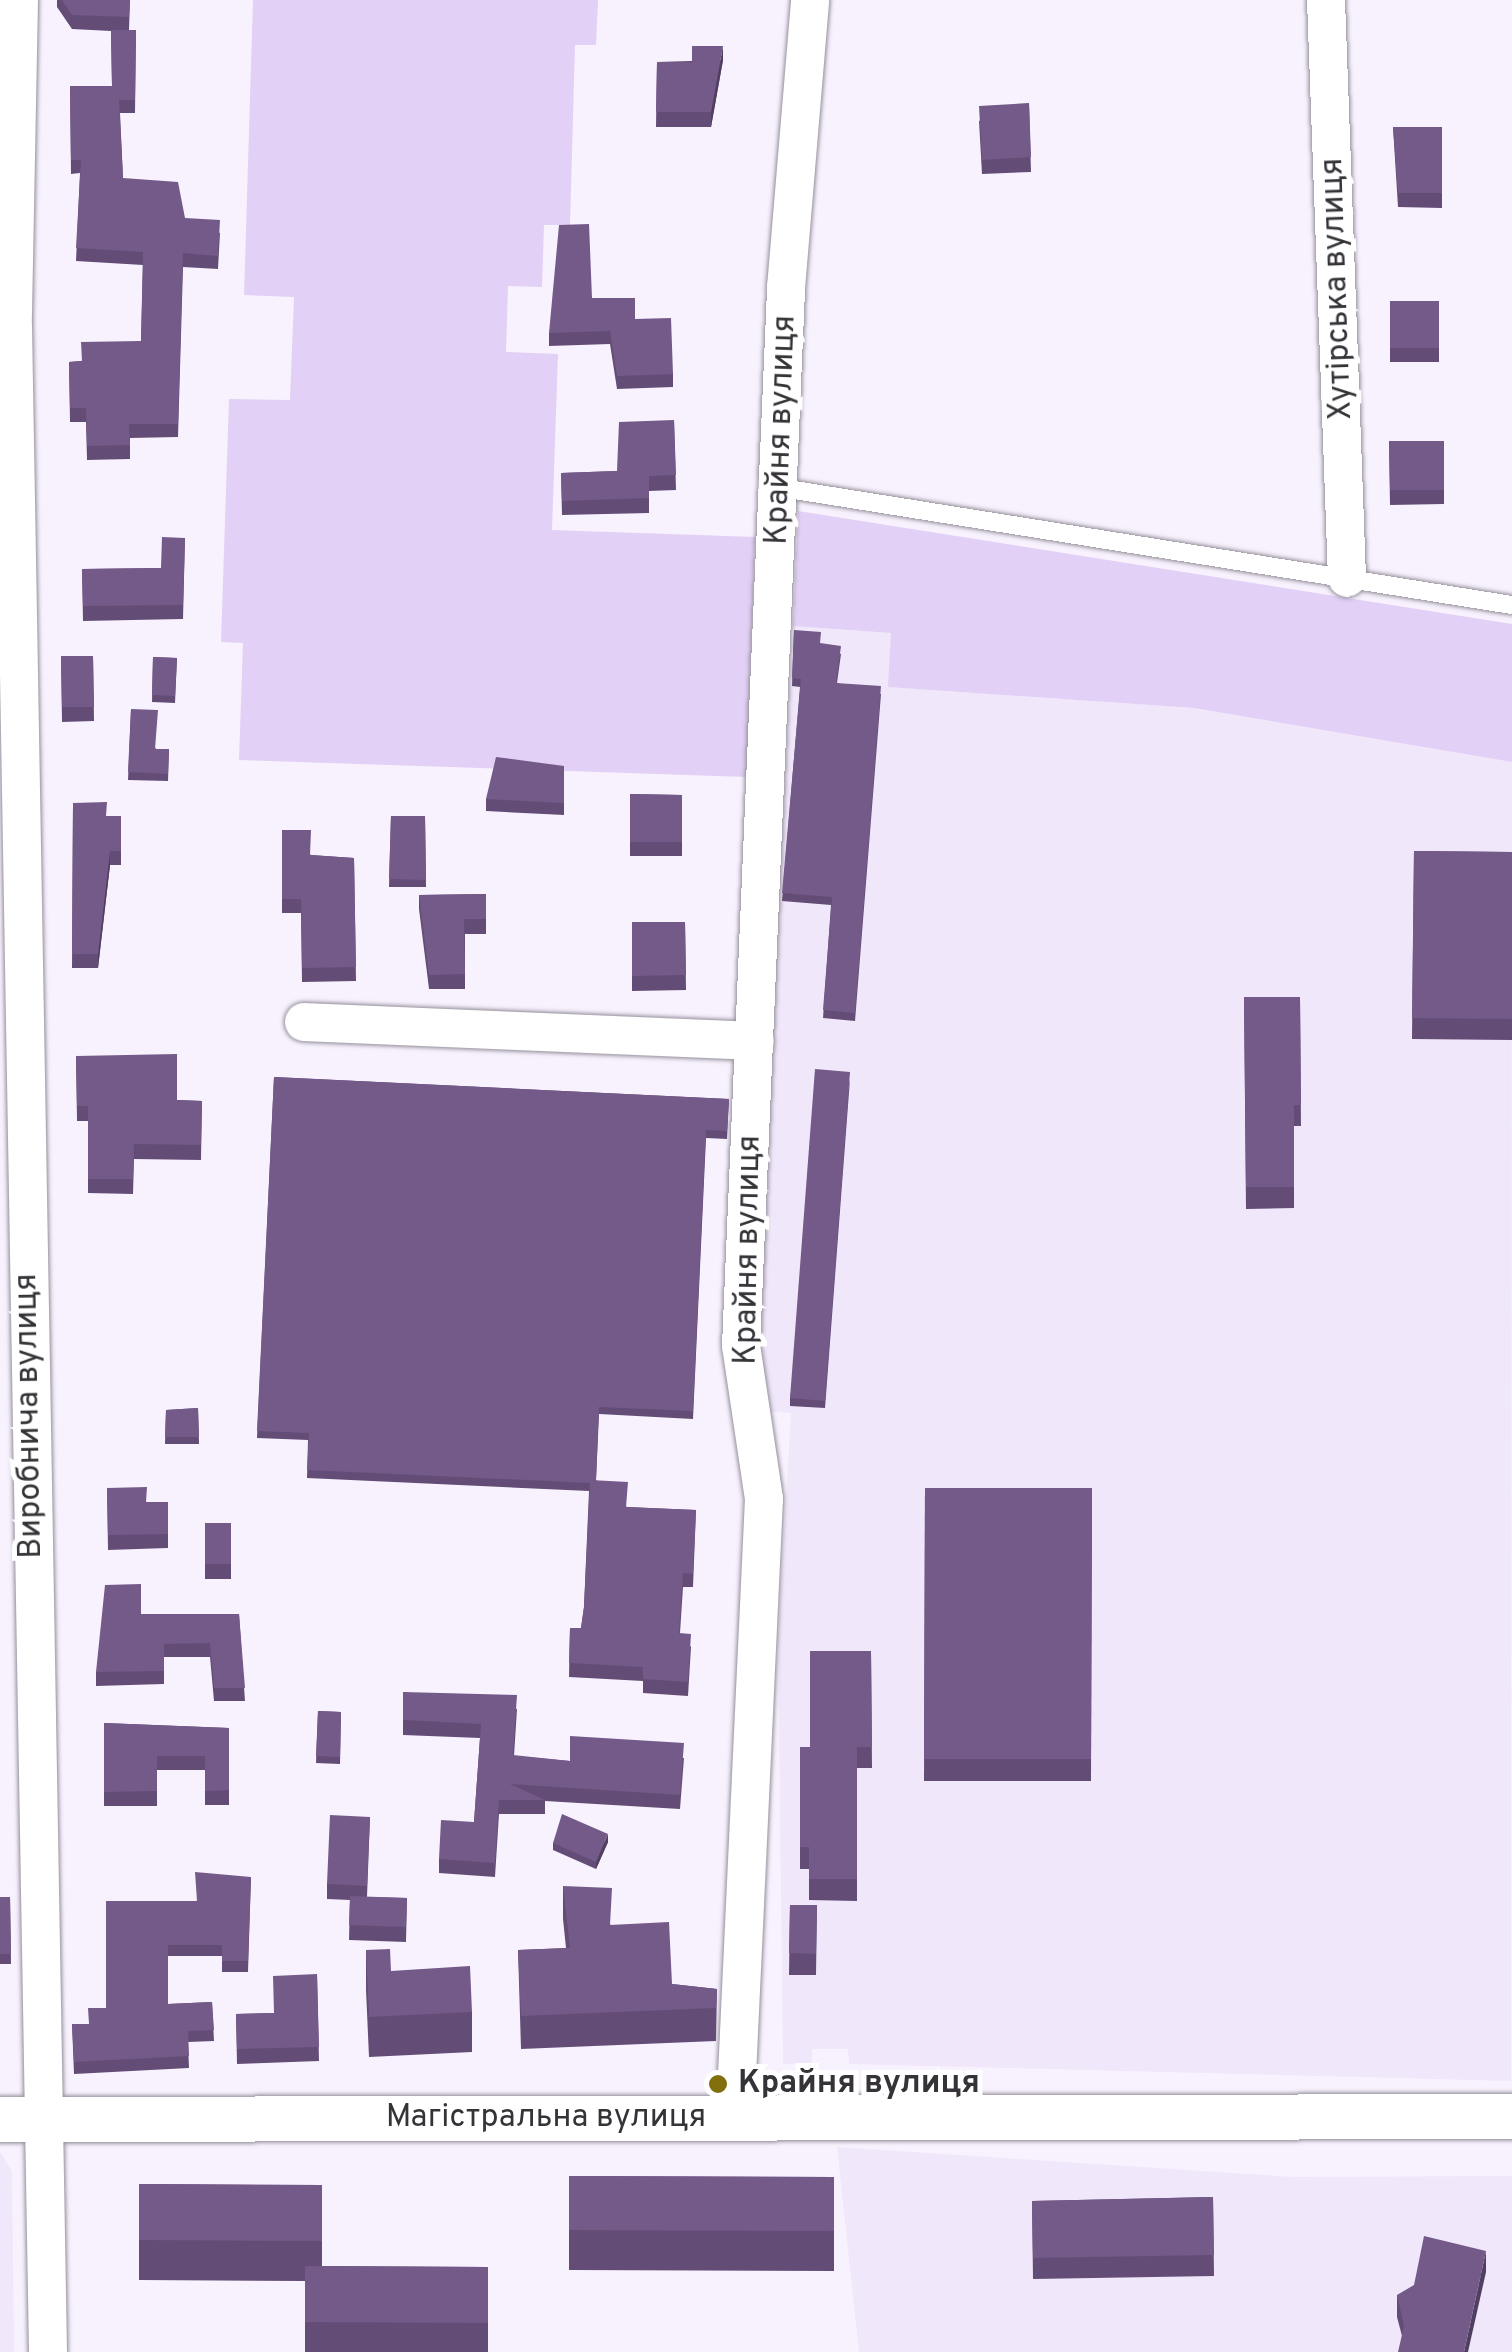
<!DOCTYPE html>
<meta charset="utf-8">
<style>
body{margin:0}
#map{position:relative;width:1512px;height:2352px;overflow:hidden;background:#f8f2fe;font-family:Overpass,sans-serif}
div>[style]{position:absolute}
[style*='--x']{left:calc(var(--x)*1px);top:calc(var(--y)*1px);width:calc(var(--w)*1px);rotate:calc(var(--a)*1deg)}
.built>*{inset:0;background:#f0e7fa}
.green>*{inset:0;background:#e2d0f6}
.roads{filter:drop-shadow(0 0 2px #95909b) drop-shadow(0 0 2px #95909b)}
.service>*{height:18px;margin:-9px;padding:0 9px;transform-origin:9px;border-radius:9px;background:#fff}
.minor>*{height:38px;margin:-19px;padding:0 19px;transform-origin:19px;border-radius:19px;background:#fff}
.tertiary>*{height:45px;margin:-22.5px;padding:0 22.5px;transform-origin:22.5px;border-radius:22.5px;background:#fff}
.wall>*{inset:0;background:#634d76}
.shaded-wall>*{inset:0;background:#503f60}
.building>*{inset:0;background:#735a89}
.dots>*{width:28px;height:28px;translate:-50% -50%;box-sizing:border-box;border:5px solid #fff;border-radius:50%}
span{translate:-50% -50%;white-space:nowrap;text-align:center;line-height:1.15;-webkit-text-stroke:10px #fff;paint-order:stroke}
.street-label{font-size:32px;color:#363338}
.poi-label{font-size:32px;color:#363338;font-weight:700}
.left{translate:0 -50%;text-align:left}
</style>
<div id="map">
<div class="built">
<div style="clip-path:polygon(793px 626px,891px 633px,889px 687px,1194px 708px,1512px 762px,1511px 2081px,849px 2064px,848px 2049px,812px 2049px,812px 2064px,783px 2064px,778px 1639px,791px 1413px,764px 1411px,756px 1347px)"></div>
<div style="clip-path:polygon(837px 2147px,1294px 2177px,1512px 2176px,1512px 2352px,859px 2352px)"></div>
<div style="clip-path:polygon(0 2152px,12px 2171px,14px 2352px,0 2352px)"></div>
</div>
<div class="green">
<div style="clip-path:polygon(253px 0,598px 0,596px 45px,575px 45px,570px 225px,544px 225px,542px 287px,508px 286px,506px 352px,558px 354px,552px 530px,755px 537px,747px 777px,239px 760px,243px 643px,221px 642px,229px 399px,290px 400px,294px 297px,244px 295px)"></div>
<div style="clip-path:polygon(798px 511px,1512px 624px,1512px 762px,1194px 708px,888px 687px,891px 633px,793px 626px)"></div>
</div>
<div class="roads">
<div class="service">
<div style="--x:782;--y:488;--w:739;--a:9.11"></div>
</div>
<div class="minor">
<div style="--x:19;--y:0;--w:327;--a:91.1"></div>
<div style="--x:13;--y:327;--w:2025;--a:89.01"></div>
<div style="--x:1326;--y:0;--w:578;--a:87.92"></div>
<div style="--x:304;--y:1022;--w:451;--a:2.4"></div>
<div style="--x:735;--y:2118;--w:620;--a:-87.32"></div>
<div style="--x:764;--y:1499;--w:155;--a:-98.5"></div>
<div style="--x:741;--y:1346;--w:1059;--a:-87.56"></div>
<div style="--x:786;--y:288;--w:289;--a:-85.2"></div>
</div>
<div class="tertiary">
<div style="--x:0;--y:2119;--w:1512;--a:-0.11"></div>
</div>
</div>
<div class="wall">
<div style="clip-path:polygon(57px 0,130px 0,129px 30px,136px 30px,135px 113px,120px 113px,123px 178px,185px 218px,220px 233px,218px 269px,183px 267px,178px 437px,130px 438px,130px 459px,87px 460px,86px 422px,70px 422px,69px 362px,81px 361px,141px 341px,143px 265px,76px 261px,80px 173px,71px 174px,70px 86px,112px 86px,111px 31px,72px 29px,57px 7px)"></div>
<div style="clip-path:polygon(723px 60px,711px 127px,656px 127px,657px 62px)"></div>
<div style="clip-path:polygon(1029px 103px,1031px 172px,982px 174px,979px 121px)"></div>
<div style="clip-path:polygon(1393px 127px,1442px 127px,1442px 208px,1398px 207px)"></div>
<div style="clip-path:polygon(592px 298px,635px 319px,673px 374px,673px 387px,617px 389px,610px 344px,549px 346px,549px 333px)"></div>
<div style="clip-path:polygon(1390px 301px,1439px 301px,1439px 362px,1390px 362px)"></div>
<div style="clip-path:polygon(674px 420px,676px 490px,649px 491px,649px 513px,562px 515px,561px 473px,617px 471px)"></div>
<div style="clip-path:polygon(1389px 441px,1444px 441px,1444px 504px,1390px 505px)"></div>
<div style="clip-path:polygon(185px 538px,183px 619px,83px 621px,82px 569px,161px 568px)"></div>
<div style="clip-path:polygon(794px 630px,841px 654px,837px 683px,881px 694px,855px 1021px,823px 1018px,831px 905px,782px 901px,800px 687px,792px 686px)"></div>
<div style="clip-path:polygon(61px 656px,93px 656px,94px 721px,62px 722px)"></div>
<div style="clip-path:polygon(153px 657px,177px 658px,175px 703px,152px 702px)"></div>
<div style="clip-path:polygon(131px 709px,156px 749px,169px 749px,168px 781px,128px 780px)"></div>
<div style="clip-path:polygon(564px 766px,564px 815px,486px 811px,486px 799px)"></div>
<div style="clip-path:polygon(630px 794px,682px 795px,682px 856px,630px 856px)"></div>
<div style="clip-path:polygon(73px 803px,106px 816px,121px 816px,121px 865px,110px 865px,98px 968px,72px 968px)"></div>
<div style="clip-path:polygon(391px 816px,425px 816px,426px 887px,389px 887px)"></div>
<div style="clip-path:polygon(282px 830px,311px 855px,354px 858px,356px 981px,302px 982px,301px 913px,282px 913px)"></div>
<div style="clip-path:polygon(1414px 851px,1512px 852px,1512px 1040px,1412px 1039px)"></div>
<div style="clip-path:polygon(486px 894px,486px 934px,465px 934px,465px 989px,429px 989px,419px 909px,419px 895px)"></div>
<div style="clip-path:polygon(632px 922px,685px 922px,686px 990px,632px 991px)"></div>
<div style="clip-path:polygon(1244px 997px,1300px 997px,1301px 1126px,1294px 1126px,1294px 1208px,1246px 1209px)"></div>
<div style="clip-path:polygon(76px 1056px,177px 1100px,202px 1101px,201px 1160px,134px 1159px,133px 1194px,88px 1193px,88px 1121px,77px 1121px)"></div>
<div style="clip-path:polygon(274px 1077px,729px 1099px,727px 1139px,706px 1138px,693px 1419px,599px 1414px,596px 1480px,627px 1507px,696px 1510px,693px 1587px,683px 1587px,680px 1633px,691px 1647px,688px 1696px,643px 1693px,643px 1681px,569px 1677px,570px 1628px,581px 1628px,584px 1607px,589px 1491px,307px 1478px,308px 1440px,257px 1438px)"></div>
<div style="clip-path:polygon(850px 1079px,825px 1408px,790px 1406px,790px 1398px)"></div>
<div style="clip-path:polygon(198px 1408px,199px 1444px,165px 1444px,166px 1410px)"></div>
<div style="clip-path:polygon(107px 1488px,147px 1502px,168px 1502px,168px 1548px,108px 1550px)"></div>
<div style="clip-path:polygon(925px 1488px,1092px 1488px,1091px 1781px,924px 1781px)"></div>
<div style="clip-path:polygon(205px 1523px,231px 1523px,231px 1579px,205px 1579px)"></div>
<div style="clip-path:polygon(141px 1614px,239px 1614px,245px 1701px,214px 1701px,210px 1657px,164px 1657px,164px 1684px,96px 1686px,96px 1672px)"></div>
<div style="clip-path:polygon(871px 1651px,872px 1768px,857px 1768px,857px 1901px,809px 1900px,809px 1869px,800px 1869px,800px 1747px,810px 1747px)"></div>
<div style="clip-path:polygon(403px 1692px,517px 1709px,514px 1756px,570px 1761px,684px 1758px,680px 1809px,545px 1801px,545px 1814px,499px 1814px,495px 1877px,439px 1873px,439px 1859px,474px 1822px,480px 1738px,403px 1735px)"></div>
<div style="clip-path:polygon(318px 1711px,341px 1712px,340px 1764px,316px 1763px)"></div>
<div style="clip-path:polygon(104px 1723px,229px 1728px,229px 1805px,205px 1805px,205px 1770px,157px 1770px,157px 1806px,104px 1806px)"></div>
<div style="clip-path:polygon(370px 1817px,367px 1897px,407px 1898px,406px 1942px,349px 1940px,350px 1900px,327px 1899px,327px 1884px)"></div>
<div style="clip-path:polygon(608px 1842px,596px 1869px,553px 1850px,553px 1843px)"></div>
<div style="clip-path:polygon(251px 1877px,248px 1972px,222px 1972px,222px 1956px,168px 1956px,168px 2004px,212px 2002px,214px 2041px,188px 2042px,189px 2068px,74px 2074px,72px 2024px,89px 2024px,106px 2008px,196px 1901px)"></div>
<div style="clip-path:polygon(563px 1886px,611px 1925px,672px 1984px,717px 1989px,716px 2041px,521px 2049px,518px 1950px,566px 1948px,563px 1919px)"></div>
<div style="clip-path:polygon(0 1897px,10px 1897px,11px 1964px,0 1964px)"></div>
<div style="clip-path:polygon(790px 1905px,817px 1905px,816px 1975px,789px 1975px)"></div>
<div style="clip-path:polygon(366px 1950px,391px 1971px,472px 2012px,472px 2052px,369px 2057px,366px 1990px)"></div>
<div style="clip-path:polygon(317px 1974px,319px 2061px,237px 2064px,236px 2014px,274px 2013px)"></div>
<div style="clip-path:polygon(569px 2176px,834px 2177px,834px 2271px,569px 2270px)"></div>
<div style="clip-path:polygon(139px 2184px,322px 2185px,322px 2266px,488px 2267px,488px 2352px,305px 2352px,305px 2281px,139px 2280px)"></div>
<div style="clip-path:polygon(1213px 2197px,1214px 2276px,1033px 2279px,1032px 2201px)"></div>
<div style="clip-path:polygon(1486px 2272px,1402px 2336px,1397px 2317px,1397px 2295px)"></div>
</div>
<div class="shaded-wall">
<div style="clip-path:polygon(723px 46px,723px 60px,711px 127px,711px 112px)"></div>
<div style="clip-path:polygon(110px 851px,110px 865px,98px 968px,98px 954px)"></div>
<div style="clip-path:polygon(608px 1834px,608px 1842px,596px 1869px,596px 1862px)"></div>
<div style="clip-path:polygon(1486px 2251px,1486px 2272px,1468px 2352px,1464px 2352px)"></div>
</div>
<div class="building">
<div style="clip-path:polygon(62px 0,130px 0,129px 17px,72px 15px)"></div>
<div style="clip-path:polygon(111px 30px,136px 30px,135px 100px,119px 100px,123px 178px,178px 182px,185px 218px,220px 220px,218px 256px,183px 253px,178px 424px,129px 424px,130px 445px,87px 446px,86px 408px,70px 408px,69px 362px,82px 361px,81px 342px,141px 341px,143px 252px,76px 248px,81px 160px,71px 160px,70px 86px,112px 86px)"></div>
<div style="clip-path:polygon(692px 46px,723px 46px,711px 112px,656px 112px,657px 62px,692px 62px)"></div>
<div style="clip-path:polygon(1029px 103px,1031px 157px,982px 160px,979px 106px)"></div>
<div style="clip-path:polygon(1393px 127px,1442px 127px,1442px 193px,1398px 193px)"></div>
<div style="clip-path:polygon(589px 224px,592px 298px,635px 298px,635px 319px,671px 318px,673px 374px,617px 376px,610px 331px,549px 333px,559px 225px)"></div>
<div style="clip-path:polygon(1390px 301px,1439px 301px,1439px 348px,1390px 348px)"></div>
<div style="clip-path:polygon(674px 420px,676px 475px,649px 476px,649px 498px,562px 501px,561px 473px,617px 471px,619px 422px)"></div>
<div style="clip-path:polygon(1389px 441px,1444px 441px,1444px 490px,1390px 490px)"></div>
<div style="clip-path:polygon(162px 537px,185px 538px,183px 605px,83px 606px,82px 569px,161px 568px)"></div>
<div style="clip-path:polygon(794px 630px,821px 632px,820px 643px,841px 646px,836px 683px,881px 686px,855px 1013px,823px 1010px,832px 897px,782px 893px,801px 679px,792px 678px)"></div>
<div style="clip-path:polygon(61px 656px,93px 656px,94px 707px,62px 707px)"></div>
<div style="clip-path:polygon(153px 657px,177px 658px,175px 696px,152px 695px)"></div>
<div style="clip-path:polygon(131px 709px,158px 710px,155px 749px,169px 749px,168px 774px,128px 772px)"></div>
<div style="clip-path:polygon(496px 757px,564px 766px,564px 803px,486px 799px)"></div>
<div style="clip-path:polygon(630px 794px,682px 795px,682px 842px,630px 842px)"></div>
<div style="clip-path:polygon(107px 802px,106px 816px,121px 816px,121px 851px,110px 851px,98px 954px,72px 954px,73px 803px)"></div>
<div style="clip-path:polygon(391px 816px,425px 816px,426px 880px,389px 879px)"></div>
<div style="clip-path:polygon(282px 830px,311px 830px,310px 855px,354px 858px,356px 967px,302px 968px,301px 899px,282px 899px)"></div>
<div style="clip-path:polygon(1414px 851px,1512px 852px,1512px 1019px,1412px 1018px)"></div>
<div style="clip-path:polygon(486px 894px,486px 919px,464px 919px,465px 974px,429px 975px,419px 895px)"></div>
<div style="clip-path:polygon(632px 922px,685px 922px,686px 975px,632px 976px)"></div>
<div style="clip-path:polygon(1244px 997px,1300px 997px,1301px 1105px,1294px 1105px,1294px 1187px,1246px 1187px)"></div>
<div style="clip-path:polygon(177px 1054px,177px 1100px,202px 1101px,201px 1145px,134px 1144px,133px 1179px,88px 1179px,88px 1106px,77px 1106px,76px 1056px)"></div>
<div style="clip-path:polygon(815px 1069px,850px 1072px,825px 1401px,790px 1398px)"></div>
<div style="clip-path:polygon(274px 1077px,729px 1099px,727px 1131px,706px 1130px,693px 1411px,599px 1407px,596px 1480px,590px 1480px,590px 1483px,307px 1470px,309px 1433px,257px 1431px)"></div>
<div style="clip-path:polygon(198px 1408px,199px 1437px,165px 1437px,166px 1410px)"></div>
<div style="clip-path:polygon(590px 1480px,628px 1482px,626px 1507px,696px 1510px,693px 1574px,683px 1573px,679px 1633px,691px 1634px,688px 1682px,643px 1679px,643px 1667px,569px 1663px,570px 1628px,581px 1628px,584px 1607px)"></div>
<div style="clip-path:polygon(147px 1487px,146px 1502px,168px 1502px,168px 1534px,108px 1535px,107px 1488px)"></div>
<div style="clip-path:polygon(925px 1488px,1092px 1488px,1091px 1759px,924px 1759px)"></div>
<div style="clip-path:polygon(205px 1523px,231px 1523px,231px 1564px,205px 1564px)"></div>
<div style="clip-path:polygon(141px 1584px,141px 1614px,239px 1614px,245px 1688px,214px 1688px,210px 1643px,164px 1644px,164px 1671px,96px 1672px,105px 1585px)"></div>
<div style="clip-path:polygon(810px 1651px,871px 1651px,872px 1747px,857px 1747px,857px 1879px,809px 1879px,809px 1847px,800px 1847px,800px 1747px,810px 1747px)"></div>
<div style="clip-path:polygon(403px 1692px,517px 1695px,513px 1755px,570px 1761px,570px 1736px,684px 1743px,680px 1795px,510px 1784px,545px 1800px,499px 1800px,495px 1863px,439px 1859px,441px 1820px,474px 1822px,481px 1724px,403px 1720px)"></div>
<div style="clip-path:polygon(318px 1711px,341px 1712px,340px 1757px,316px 1756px)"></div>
<div style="clip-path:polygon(104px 1723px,229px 1728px,229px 1790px,205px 1791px,205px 1756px,157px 1756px,157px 1791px,104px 1792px)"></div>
<div style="clip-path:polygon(562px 1814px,608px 1834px,596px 1862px,553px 1843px)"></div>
<div style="clip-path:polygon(330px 1815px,370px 1817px,367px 1886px,327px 1884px)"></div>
<div style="clip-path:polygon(195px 1872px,251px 1877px,248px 1961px,222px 1961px,222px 1945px,168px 1945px,168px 2004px,212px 2002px,214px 2030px,188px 2031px,189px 2056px,74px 2062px,72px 2024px,89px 2024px,88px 2008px,106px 2008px,106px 1901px,197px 1901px)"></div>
<div style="clip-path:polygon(563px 1886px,612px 1888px,610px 1925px,669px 1922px,672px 1984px,717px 1989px,716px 2008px,521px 2016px,518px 1950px,570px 1948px)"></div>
<div style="clip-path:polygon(350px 1896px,407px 1898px,406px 1927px,349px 1925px)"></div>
<div style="clip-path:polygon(0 1897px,10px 1897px,11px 1954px,0 1954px)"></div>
<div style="clip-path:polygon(790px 1905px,817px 1905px,816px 1954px,789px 1953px)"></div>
<div style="clip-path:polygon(390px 1949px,391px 1971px,470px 1966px,472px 2012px,369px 2017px,366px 1950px)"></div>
<div style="clip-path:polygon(317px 1974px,319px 2047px,237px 2049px,236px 2014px,274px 2013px,273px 1976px)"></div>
<div style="clip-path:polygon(569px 2176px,834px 2177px,834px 2231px,569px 2230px)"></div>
<div style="clip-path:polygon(139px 2184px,322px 2185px,322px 2241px,139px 2240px)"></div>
<div style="clip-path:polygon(1213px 2197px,1214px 2255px,1033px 2258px,1032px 2201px)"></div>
<div style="clip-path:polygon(1424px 2236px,1486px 2251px,1464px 2352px,1398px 2352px,1404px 2326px,1397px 2295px,1414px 2285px)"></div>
<div style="clip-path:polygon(305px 2266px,488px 2267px,488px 2323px,305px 2322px)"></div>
</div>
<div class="dots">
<div style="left:718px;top:2084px;background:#816f0e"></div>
</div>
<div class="street-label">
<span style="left:1338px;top:289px;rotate:-92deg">Хутірська вулиця</span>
<span style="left:782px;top:430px;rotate:-88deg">Крайня вулиця</span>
<span style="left:749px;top:1250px;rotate:-89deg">Крайня вулиця</span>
<span style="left:30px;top:1416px;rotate:-91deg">Виробнича вулиця</span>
<span style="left:546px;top:2118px">Магістральна вулиця</span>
</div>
<div class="poi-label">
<span class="left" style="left:738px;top:2084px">Крайня вулиця</span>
</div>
</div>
